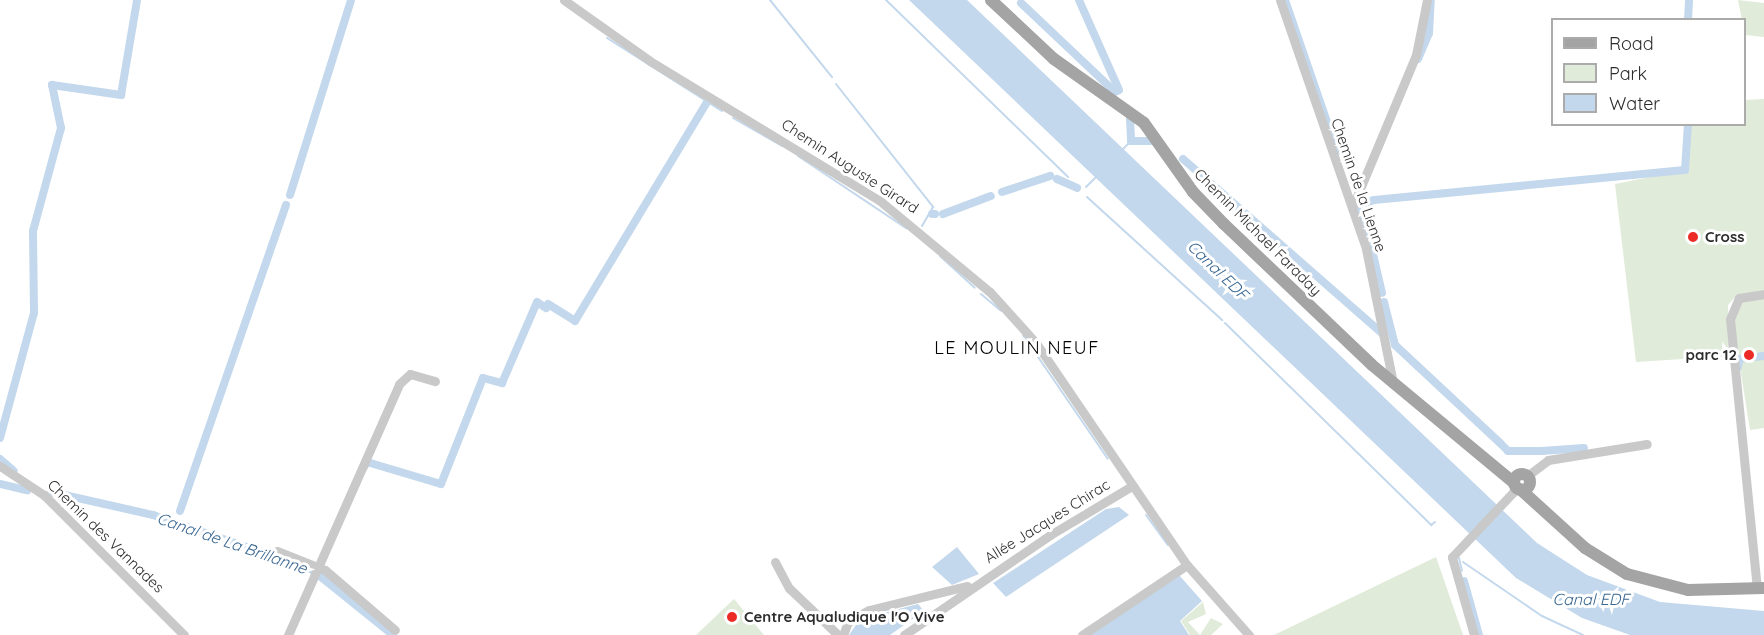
<!DOCTYPE html>
<meta charset="utf-8">
<style>
body{margin:0}
#map{position:relative;width:1764px;height:635px;overflow:hidden;background:#fff;font-family:Quicksand,sans-serif}
div>[style]{position:absolute}
[style*='--x']{left:calc(var(--x)*1px);top:calc(var(--y)*1px);width:calc(var(--w)*1px);rotate:calc(var(--a)*1deg)}
.green>*{inset:0;background:#e1ebd9}
.water>*{inset:0;background:#c3d8ec}
.stream>*{height:2px;margin:-1px;padding:0 1px;transform-origin:1px;border-radius:1px;background:#c3d8ec}
.canal>*{height:8px;margin:-4px;padding:0 4px;transform-origin:4px;border-radius:4px;background:#c3d8ec}
.minor>*{height:9px;margin:-4.5px;padding:0 4.5px;transform-origin:4.5px;border-radius:4.5px;background:#c9c9c9}
.major>*{height:12px;margin:-6px;padding:0 6px;transform-origin:6px;border-radius:6px;background:#a4a4a4}
.major>.ring{margin:-6px;padding:0;box-sizing:content-box;background:none;border:12px solid #a4a4a4;border-radius:50%}
.dots>*{width:16px;height:16px;translate:-50% -50%;box-sizing:border-box;border:3px solid #fff;border-radius:50%}
span{translate:-50% -50%;white-space:nowrap;text-align:center;line-height:1.15;-webkit-text-stroke:6px #fff;paint-order:stroke}
.street-label{font-size:15px;color:#2c2c2c}
.poi-label{font-size:15px;color:#2c2c2c;font-weight:700}
.left{translate:0 -50%;text-align:left}
.right{translate:-100% -50%;text-align:right}
.water-label{font-size:16px;color:#386691;font-style:italic}
.quarter-label{font-size:18px;color:#000;letter-spacing:1.5px}
.legend{position:absolute;left:1551px;top:18px;width:195px;height:108px;box-sizing:border-box;background:#fff;border:2px solid #ababab;margin:0;padding:8px 10px;list-style:none;font-size:18px;color:#2c2c2c}
.legend li{display:flex;align-items:center;gap:12px;height:30px}
.legend b{width:30px;border:2px solid #ababab}
</style>
<div id="map">
<div class="green">
<div style="clip-path:polygon(1738px 0,1764px 3px,1764px 37px,1745px 35px)"></div>
<div style="clip-path:polygon(1764px 99px,1764px 291px,1737px 295px,1728px 305px,1730px 356px,1636px 362px,1615px 184px,1685px 170px,1688px 125px,1744px 124px,1745px 100px)"></div>
<div style="clip-path:polygon(1764px 296px,1764px 428px,1750px 430px,1732px 317px,1740px 300px)"></div>
<div style="clip-path:polygon(1436px 557px,1463px 635px,1274px 635px)"></div>
<div style="clip-path:polygon(734px 599px,764px 635px,696px 635px)"></div>
<div style="clip-path:polygon(1203px 602px,1206px 614px,1188px 622px,1200px 635px,1211px 618px,1223px 624px,1211px 635px,1190px 635px,1181px 621px)"></div>
</div>
<div class="water">
<div style="clip-path:polygon(909px 0,967px 0,1537px 543px,1587px 575px,1660px 602px,1764px 611px,1764px 635px,1630px 635px,1582px 618px,1516px 578px)"></div>
<div style="clip-path:polygon(1119px 507px,1129px 515px,1006px 597px,993px 583px,1106px 509px)"></div>
<div style="clip-path:polygon(957px 547px,979px 574px,952px 585px,932px 567px)"></div>
<div style="clip-path:polygon(1179px 575px,1202px 601px,1180px 621px,1189px 635px,1089px 635px)"></div>
<div style="clip-path:polygon(918px 604px,924px 611px,890px 635px,849px 635px,860px 619px)"></div>
</div>
<div class="stream">
<div style="--x:770;--y:0;--w:99;--a:51.2"></div>
<div style="--x:886;--y:0;--w:254;--a:44.2"></div>
<div style="--x:607;--y:38;--w:136;--a:32.4"></div>
<div style="--x:836;--y:84;--w:157;--a:51.7"></div>
<div style="--x:933;--y:207;--w:22;--a:120"></div>
<div style="--x:733;--y:118;--w:56;--a:29.7"></div>
<div style="--x:1121;--y:151;--w:14;--a:-45"></div>
<div style="--x:798;--y:156;--w:130;--a:33.7"></div>
<div style="--x:1086;--y:187;--w:16;--a:-45"></div>
<div style="--x:1087;--y:197;--w:183;--a:42.3"></div>
<div style="--x:940;--y:256;--w:47;--a:42.4"></div>
<div style="--x:981;--y:294;--w:26;--a:40"></div>
<div style="--x:1225;--y:323;--w:289;--a:44.4"></div>
<div style="--x:1431;--y:525;--w:5;--a:-37"></div>
<div style="--x:1023;--y:335;--w:150;--a:55.6"></div>
<div style="--x:1146;--y:515;--w:37;--a:54"></div>
<div style="--x:1459;--y:558;--w:13;--a:77"></div>
<div style="--x:1463;--y:562;--w:96;--a:34.4"></div>
<div style="--x:1542;--y:616;--w:45;--a:24.9"></div>
</div>
<div class="canal">
<div style="--x:1285;--y:0;--w:160;--a:71"></div>
<div style="--x:1021;--y:3;--w:129;--a:43.4"></div>
<div style="--x:1115;--y:92;--w:4;--a:-27"></div>
<div style="--x:1119;--y:90;--w:98;--a:-114"></div>
<div style="--x:1688;--y:20;--w:20;--a:-87"></div>
<div style="--x:1418;--y:59;--w:28;--a:-67"></div>
<div style="--x:1429;--y:33;--w:33;--a:-87"></div>
<div style="--x:1130;--y:119;--w:22;--a:87"></div>
<div style="--x:1131;--y:141;--w:22;--a:0"></div>
<div style="--x:1183;--y:159;--w:266;--a:41.2"></div>
<div style="--x:1057;--y:179;--w:22;--a:24"></div>
<div style="--x:1002;--y:192;--w:51;--a:-18.4"></div>
<div style="--x:290;--y:195;--w:204;--a:-72.6"></div>
<div style="--x:932;--y:214;--w:3;--a:0"></div>
<div style="--x:943;--y:214;--w:51;--a:-20.6"></div>
<div style="--x:1367;--y:235;--w:31;--a:-105"></div>
<div style="--x:1359;--y:205;--w:16;--a:-18"></div>
<div style="--x:1374;--y:200;--w:312;--a:-5.5"></div>
<div style="--x:1685;--y:170;--w:46;--a:-86.3"></div>
<div style="--x:1371;--y:246;--w:48;--a:76.8"></div>
<div style="--x:1384;--y:302;--w:44;--a:75.7"></div>
<div style="--x:1395;--y:345;--w:144;--a:43"></div>
<div style="--x:1500;--y:443;--w:11;--a:45"></div>
<div style="--x:1508;--y:451;--w:35;--a:0"></div>
<div style="--x:548;--y:304;--w:32;--a:32"></div>
<div style="--x:575;--y:321;--w:256;--a:-58.9"></div>
<div style="--x:1738;--y:367;--w:8;--a:-83"></div>
<div style="--x:1739;--y:359;--w:25;--a:-7"></div>
<div style="--x:0;--y:438;--w:130;--a:-74.8"></div>
<div style="--x:34;--y:313;--w:82;--a:-90.7"></div>
<div style="--x:33;--y:231;--w:107;--a:-74.8"></div>
<div style="--x:61;--y:128;--w:44;--a:-101.8"></div>
<div style="--x:52;--y:85;--w:70;--a:8.2"></div>
<div style="--x:121;--y:95;--w:96;--a:-80.4"></div>
<div style="--x:1541;--y:451;--w:43;--a:-4"></div>
<div style="--x:0;--y:459;--w:18;--a:41"></div>
<div style="--x:364;--y:467;--w:6;--a:-59"></div>
<div style="--x:367;--y:462;--w:77;--a:16.6"></div>
<div style="--x:441;--y:484;--w:114;--a:-68.4"></div>
<div style="--x:483;--y:378;--w:20;--a:15"></div>
<div style="--x:502;--y:383;--w:88;--a:-66.6"></div>
<div style="--x:537;--y:302;--w:11;--a:34"></div>
<div style="--x:0;--y:484;--w:28;--a:13"></div>
<div style="--x:51;--y:492;--w:105;--a:12.7"></div>
<div style="--x:153;--y:515;--w:167;--a:18.9"></div>
<div style="--x:311;--y:569;--w:105;--a:38.8"></div>
<div style="--x:180;--y:511;--w:324;--a:-70.9"></div>
<div style="--x:1464;--y:581;--w:56;--a:74.5"></div>
</div>
<div class="minor">
<div style="--x:564;--y:0;--w:105;--a:35.3"></div>
<div style="--x:650;--y:61;--w:268;--a:31.3"></div>
<div style="--x:879;--y:200;--w:144;--a:39.7"></div>
<div style="--x:990;--y:292;--w:69;--a:48"></div>
<div style="--x:1036;--y:343;--w:268;--a:55.8"></div>
<div style="--x:1187;--y:565;--w:94;--a:48.5"></div>
<div style="--x:1280;--y:0;--w:263;--a:70.9"></div>
<div style="--x:1366;--y:249;--w:137;--a:78.6"></div>
<div style="--x:1352;--y:208;--w:166;--a:-67.3"></div>
<div style="--x:1416;--y:55;--w:56;--a:-78.7"></div>
<div style="--x:0;--y:466;--w:53;--a:33.4"></div>
<div style="--x:44;--y:495;--w:198;--a:45"></div>
<div style="--x:1527;--y:476;--w:26;--a:-37"></div>
<div style="--x:1548;--y:460;--w:100;--a:-9.2"></div>
<div style="--x:277;--y:551;--w:52;--a:21.6"></div>
<div style="--x:325;--y:570;--w:92;--a:40.6"></div>
<div style="--x:775;--y:562;--w:30;--a:62"></div>
<div style="--x:789;--y:588;--w:68;--a:43.8"></div>
<div style="--x:1757;--y:589;--w:271;--a:-95.7"></div>
<div style="--x:1730;--y:319;--w:23;--a:-67"></div>
<div style="--x:1739;--y:298;--w:25;--a:-9"></div>
<div style="--x:288;--y:635;--w:274;--a:-66.1"></div>
<div style="--x:399;--y:384;--w:15;--a:-42"></div>
<div style="--x:410;--y:374;--w:26;--a:16"></div>
<div style="--x:843;--y:635;--w:14;--a:-69"></div>
<div style="--x:848;--y:622;--w:24;--a:-30"></div>
<div style="--x:869;--y:610;--w:101;--a:-13.8"></div>
<div style="--x:904;--y:635;--w:177;--a:-34.4"></div>
<div style="--x:1050;--y:535;--w:96;--a:-30.9"></div>
<div style="--x:1082;--y:635;--w:126;--a:-33.7"></div>
<div style="--x:1474;--y:635;--w:81;--a:-105.8"></div>
<div style="--x:1452;--y:557;--w:95;--a:-46.7"></div>
</div>
<div class="major">
<div style="--x:991;--y:0;--w:86;--a:43.1"></div>
<div style="--x:1054;--y:59;--w:110;--a:35.4"></div>
<div style="--x:1144;--y:123;--w:85;--a:54.6"></div>
<div style="--x:1193;--y:192;--w:45;--a:45.9"></div>
<div style="--x:1224;--y:224;--w:204;--a:43.6"></div>
<div style="--x:1372;--y:365;--w:185;--a:39.7"></div>
<div class="ring" style="left:1514px;top:474px;width:4px;height:4px"></div>
<div style="--x:1520;--y:489;--w:88;--a:42.2"></div>
<div style="--x:1585;--y:548;--w:49;--a:31.8"></div>
<div style="--x:1627;--y:574;--w:63;--a:14.7"></div>
<div style="--x:1688;--y:590;--w:76;--a:-1.5"></div>
</div>
<div class="dots">
<div style="left:1693px;top:237px;background:#ec2a26"></div>
<div style="left:1749px;top:355px;background:#ec2a26"></div>
<div style="left:732px;top:617px;background:#ec2a26"></div>
</div>
<div class="street-label">
<span style="left:850px;top:166px;rotate:33deg">Chemin Auguste Girard</span>
<span style="left:1359px;top:185px;rotate:71deg">Chemin de la Lienne</span>
<span style="left:1258px;top:232px;rotate:45deg">Chemin Michael Faraday</span>
<span style="left:1047px;top:521px;rotate:-32deg">Allée Jacques Chirac</span>
<span style="left:106px;top:536px;rotate:44deg">Chemin des Vannades</span>
</div>
<div class="poi-label">
<span class="left" style="left:1705px;top:237px">Cross</span>
<span class="right" style="left:1737px;top:355px">parc 12</span>
<span class="left" style="left:744px;top:617px">Centre Aqualudique l'O Vive</span>
</div>
<div class="water-label">
<span style="left:1218px;top:270px;rotate:44deg">Canal EDF</span>
<span style="left:232px;top:543px;rotate:19deg">Canal de La Brillanne</span>
<span style="left:1591px;top:599px">Canal EDF</span>
</div>
<div class="quarter-label">
<span style="left:1017px;top:348px">LE MOULIN NEUF</span>
</div>
<ul class="legend">
<li><b style="height:8px;background:#a4a4a4"></b>Road</li>
<li><b style="height:16px;background:#e1ebd9"></b>Park</li>
<li><b style="height:16px;background:#c3d8ec"></b>Water</li>
</ul>
</div>
